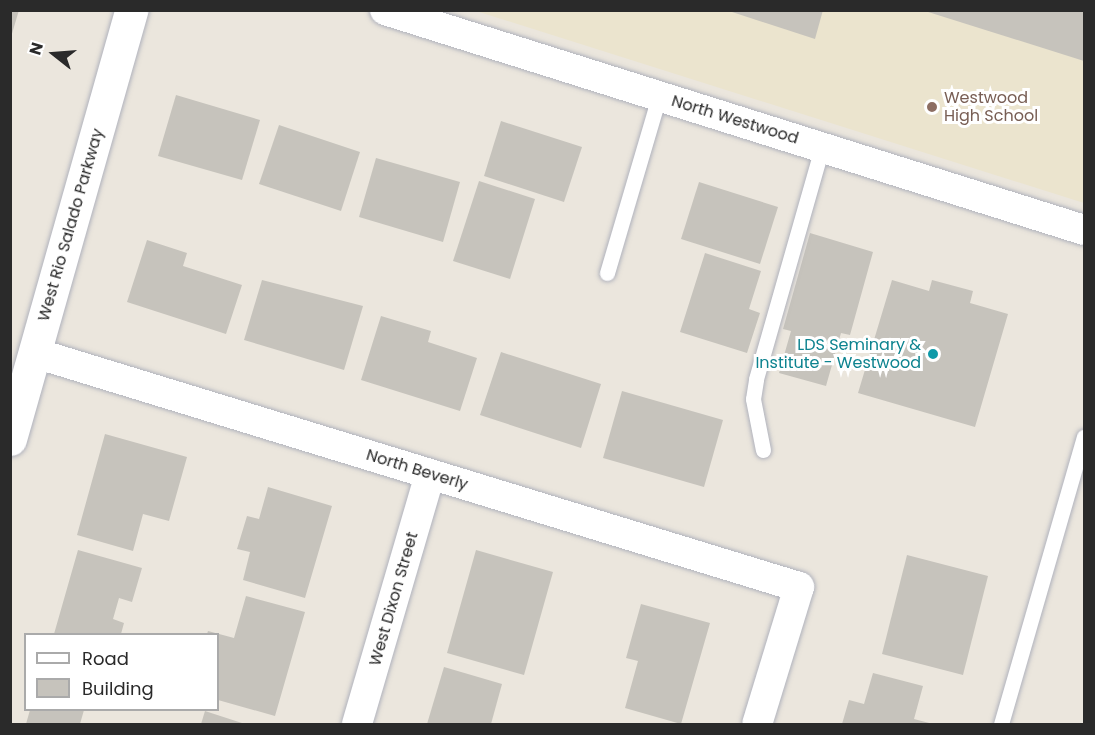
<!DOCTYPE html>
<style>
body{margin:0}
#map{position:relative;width:1095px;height:735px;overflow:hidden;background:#ebe6dd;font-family:Poppins,sans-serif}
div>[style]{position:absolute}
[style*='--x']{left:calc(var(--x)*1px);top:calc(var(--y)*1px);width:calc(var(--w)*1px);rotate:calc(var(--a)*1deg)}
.education>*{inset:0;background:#ebe4ce}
.building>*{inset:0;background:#c6c3bc}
.roads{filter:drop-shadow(0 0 2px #b0b2bc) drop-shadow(0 0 2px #b0b2bc)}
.lane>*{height:15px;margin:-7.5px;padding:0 7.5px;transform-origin:7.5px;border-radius:7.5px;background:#fff}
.street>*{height:30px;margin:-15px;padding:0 15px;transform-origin:15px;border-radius:15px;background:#fff}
.secondary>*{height:33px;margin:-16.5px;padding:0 16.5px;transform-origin:16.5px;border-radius:16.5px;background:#fff}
.dots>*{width:16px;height:16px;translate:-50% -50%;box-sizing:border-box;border:3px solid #fff;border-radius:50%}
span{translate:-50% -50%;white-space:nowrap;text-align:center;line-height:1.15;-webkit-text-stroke:6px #fff;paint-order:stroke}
.education-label{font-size:16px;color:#785e54}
.left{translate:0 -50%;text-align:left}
.street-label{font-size:16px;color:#2a2a2a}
.culture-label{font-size:16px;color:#0d838f}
.right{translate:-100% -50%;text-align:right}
.frame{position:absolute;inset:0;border:12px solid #2a2a2a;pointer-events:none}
.legend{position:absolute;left:24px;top:633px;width:195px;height:78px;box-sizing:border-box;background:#fff;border:2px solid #aaa;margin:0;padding:8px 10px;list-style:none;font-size:18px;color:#2a2a2a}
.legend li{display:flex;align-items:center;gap:12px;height:30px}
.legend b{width:30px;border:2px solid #aaa}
.north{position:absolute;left:24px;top:24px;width:60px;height:60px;-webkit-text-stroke:4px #fff;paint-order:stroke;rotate:287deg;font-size:16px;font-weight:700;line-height:24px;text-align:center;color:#2a2a2a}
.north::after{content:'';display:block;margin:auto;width:21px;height:27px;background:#2a2a2a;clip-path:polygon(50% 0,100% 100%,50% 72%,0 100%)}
</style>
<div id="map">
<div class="education">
<div style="clip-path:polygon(476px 11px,1084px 11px,1084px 203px)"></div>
</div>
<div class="building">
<div style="clip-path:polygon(10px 10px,19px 10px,11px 37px,10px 37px)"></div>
<div style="clip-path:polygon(726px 10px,823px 10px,815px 39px)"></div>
<div style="clip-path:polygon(925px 10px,1084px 10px,1084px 61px,925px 11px)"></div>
<div style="clip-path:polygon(176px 95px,260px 120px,242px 180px,158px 156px)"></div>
<div style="clip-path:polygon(501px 121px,582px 147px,564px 202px,484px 176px)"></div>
<div style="clip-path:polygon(279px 125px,360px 152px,341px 211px,259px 184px)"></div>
<div style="clip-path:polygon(376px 158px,460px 182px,443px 242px,359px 217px)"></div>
<div style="clip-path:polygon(479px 181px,535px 199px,510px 279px,453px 261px)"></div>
<div style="clip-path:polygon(699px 182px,778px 207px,760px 264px,681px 239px)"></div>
<div style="clip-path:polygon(810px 233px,873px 252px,850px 335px,841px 333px,826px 386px,779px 373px,791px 331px,783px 329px)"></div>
<div style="clip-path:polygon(147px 240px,187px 253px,183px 266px,242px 285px,226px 334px,127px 302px)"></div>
<div style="clip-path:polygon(705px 253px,761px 271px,749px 309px,760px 313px,747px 353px,680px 332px)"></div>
<div style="clip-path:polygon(262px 280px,363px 306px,344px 370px,244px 340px)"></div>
<div style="clip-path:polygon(892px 280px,929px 291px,932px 280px,973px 291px,970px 303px,1008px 314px,975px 427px,858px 393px)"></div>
<div style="clip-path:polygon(381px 316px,431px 331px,428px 342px,477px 358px,460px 411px,361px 380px)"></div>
<div style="clip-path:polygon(501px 352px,601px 384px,581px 448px,480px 415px)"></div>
<div style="clip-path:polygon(622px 391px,723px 420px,704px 487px,603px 458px)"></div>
<div style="clip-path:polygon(105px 434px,187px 457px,169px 521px,143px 514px,133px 551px,77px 535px)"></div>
<div style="clip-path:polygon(268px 487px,332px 506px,305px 598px,243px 580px,250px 552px,237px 549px,247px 516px,259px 519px)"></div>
<div style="clip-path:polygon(78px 550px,142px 568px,132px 602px,119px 598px,113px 619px,124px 623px,121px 634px,54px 634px)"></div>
<div style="clip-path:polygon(476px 550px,553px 572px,524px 675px,447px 653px)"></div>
<div style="clip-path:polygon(907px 555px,988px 576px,963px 675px,882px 654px)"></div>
<div style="clip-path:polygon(246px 596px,305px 612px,275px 716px,218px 700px,218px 634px,207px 634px,208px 631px,234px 638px)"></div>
<div style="clip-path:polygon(641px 604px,710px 623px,681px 724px,625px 708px,638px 661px,626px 658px)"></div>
<div style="clip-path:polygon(444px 667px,502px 684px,491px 724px,427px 724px)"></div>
<div style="clip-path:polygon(873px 673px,923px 686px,914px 719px,933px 724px,842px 724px,849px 700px,864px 704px)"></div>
<div style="clip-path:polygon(30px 710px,84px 710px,80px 724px,26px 724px)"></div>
<div style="clip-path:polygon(205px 711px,245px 724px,201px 724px)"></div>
</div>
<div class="roads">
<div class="lane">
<div style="--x:607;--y:273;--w:184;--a:-73.6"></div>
<div style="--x:763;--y:450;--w:52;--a:-101.1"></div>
<div style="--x:753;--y:399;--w:20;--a:-81"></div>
<div style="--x:756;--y:379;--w:241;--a:-74.1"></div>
<div style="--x:1001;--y:724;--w:299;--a:-73.9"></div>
</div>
<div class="street">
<div style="--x:385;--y:10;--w:733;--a:17.47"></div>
<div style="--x:35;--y:353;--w:799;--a:17.03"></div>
<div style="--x:799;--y:587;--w:143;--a:107"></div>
<div style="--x:357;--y:724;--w:260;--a:-73.7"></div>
</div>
<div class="secondary">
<div style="--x:10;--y:439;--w:446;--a:-74.2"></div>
</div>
</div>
<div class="dots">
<div style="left:932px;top:107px;background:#8d6e63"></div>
<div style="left:933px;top:354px;background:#0f9aa8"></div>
</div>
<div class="education-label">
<span class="left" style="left:944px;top:107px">Westwood<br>High School</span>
</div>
<div class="street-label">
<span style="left:735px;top:120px;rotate:17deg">North Westwood</span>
<span style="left:71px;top:225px;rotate:-74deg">West Rio Salado Parkway</span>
<span style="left:417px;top:470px;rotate:17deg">North Beverly</span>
<span style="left:394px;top:599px;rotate:-74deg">West Dixon Street</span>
</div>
<div class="culture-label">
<span class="right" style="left:921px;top:354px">LDS Seminary &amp;<br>Institute - Westwood</span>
</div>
<div class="frame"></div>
<ul class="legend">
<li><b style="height:8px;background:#fff"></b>Road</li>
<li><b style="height:16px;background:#c6c3bc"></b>Building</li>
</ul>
<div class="north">N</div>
</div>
